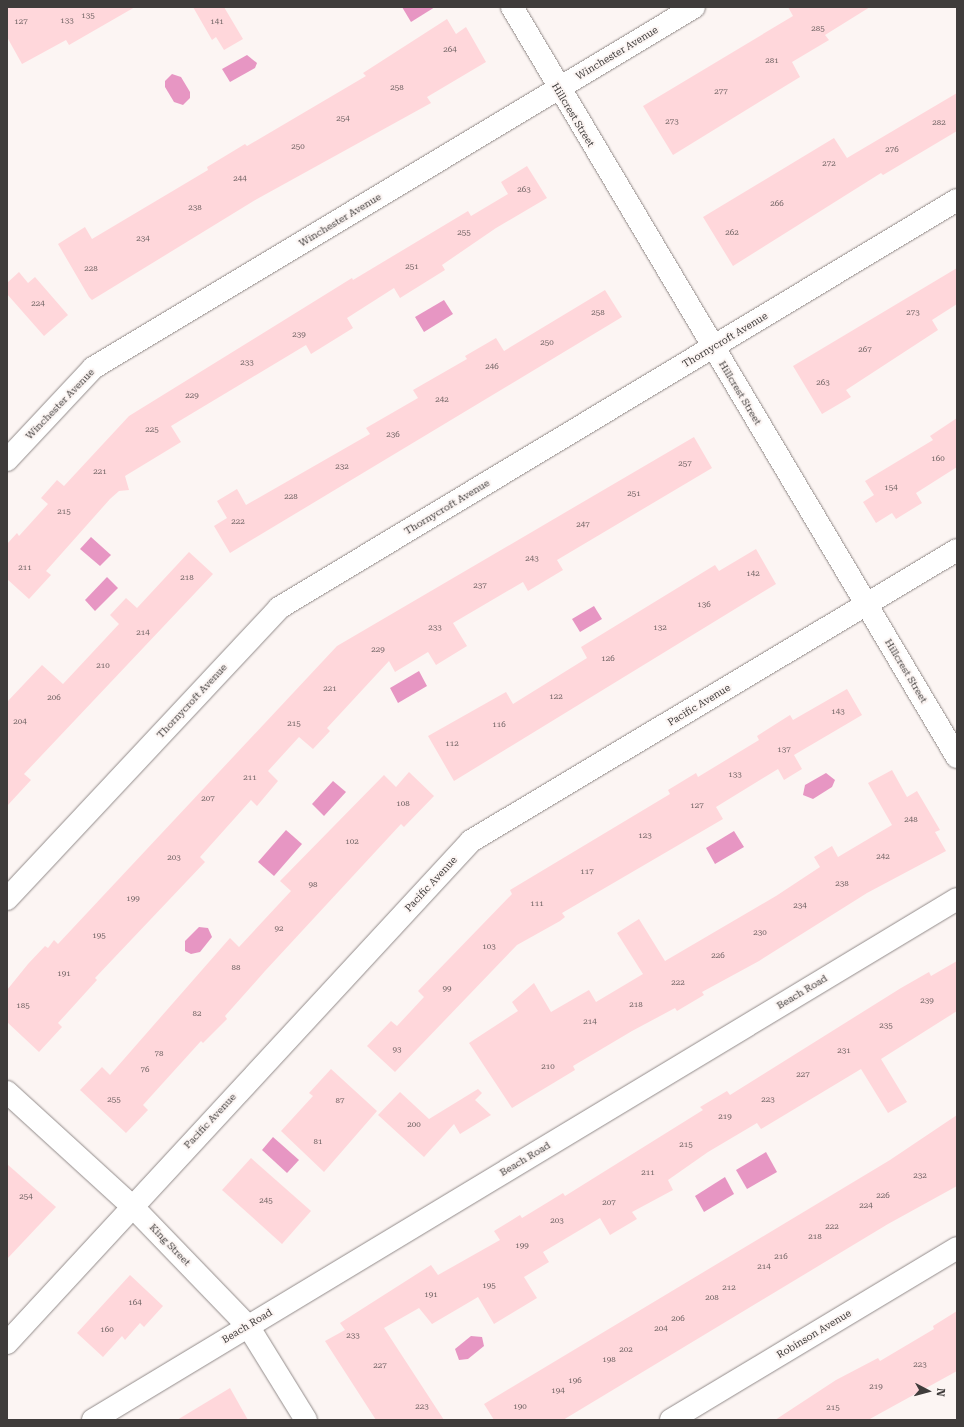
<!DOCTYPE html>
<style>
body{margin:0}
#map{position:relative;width:964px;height:1427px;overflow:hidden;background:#fcf5f3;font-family:"Roboto Serif",serif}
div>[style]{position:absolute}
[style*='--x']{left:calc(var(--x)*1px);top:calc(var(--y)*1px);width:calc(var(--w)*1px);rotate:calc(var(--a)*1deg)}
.water>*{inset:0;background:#e796c3}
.building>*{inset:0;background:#ffd7db}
.roads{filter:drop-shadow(0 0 1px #928b8a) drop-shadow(0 0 1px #928b8a)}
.minor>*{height:22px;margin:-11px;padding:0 11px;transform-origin:11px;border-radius:11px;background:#fff}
span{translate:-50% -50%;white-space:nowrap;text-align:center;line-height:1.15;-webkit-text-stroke:3.5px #fcf5f3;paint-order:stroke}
.number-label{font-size:8px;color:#6f6363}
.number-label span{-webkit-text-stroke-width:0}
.street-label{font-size:10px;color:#3f3c3b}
.frame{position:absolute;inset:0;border:8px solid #3f3c3b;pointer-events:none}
.north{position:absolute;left:908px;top:1371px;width:40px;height:40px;-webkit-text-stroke:3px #fcf5f3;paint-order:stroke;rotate:96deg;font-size:11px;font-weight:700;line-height:16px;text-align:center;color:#3f3c3b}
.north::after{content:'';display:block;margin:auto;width:14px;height:18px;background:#3f3c3b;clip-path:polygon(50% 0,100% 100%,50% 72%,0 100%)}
</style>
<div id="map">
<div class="water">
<div style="clip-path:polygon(402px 7px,435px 7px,411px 22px)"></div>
<div style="clip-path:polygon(247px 55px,257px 63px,255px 68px,230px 82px,222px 69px)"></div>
<div style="clip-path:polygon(172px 74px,181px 77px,190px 92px,190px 98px,183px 105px,174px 102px,165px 87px,165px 81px)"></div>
<div style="clip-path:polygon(444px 300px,453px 314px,424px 332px,415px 317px)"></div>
<div style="clip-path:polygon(91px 537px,111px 555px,100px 566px,80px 549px)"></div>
<div style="clip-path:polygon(107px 577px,118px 588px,95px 611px,85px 600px)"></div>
<div style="clip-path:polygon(594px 606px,602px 619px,580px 632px,572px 619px)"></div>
<div style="clip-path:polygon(419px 671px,427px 686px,398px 703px,390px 688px)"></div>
<div style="clip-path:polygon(826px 773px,835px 780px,832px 787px,813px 799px,803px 795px,805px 785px)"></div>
<div style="clip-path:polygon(333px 781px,346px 792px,324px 816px,312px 804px)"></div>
<div style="clip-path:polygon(286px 830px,302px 844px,274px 876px,258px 862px)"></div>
<div style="clip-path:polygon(734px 831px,744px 847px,715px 864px,706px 848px)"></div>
<div style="clip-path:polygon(199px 927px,208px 928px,212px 937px,200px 952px,191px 954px,185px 951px,185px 941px)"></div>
<div style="clip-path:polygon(273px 1137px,299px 1160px,287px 1173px,262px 1150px)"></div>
<div style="clip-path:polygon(766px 1152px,777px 1172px,747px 1189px,736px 1170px)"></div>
<div style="clip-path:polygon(725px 1177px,734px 1194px,704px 1212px,695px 1196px)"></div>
<div style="clip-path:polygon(471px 1336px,482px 1337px,484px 1346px,468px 1359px,459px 1360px,455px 1349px)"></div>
</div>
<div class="building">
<div style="clip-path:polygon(7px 7px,135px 7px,69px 45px,66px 40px,22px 64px,7px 37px)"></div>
<div style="clip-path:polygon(193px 7px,224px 7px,243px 39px,224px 50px,216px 37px,212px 40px)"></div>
<div style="clip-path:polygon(788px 7px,870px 7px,825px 35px,829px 40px,792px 62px,800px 77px,673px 155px,643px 106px,793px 16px)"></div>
<div style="clip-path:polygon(447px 19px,456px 34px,466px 27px,486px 62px,427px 97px,431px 103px,257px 199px,92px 300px,89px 297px,58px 244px,85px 227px,92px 239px,208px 170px,207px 167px,245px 144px,247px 146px,366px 76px,363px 73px)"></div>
<div style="clip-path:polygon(957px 93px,957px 131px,883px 175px,881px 173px,733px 266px,703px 217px,834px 138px,847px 158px)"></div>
<div style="clip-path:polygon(527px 166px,547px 198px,496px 228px,442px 265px,445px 270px,400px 298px,394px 288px,347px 318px,353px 328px,311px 354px,306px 345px,171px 426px,181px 442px,125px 476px,129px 490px,119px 491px,110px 499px,46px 571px,51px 575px,29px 599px,7px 579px,7px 544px,17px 533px,19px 536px,48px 504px,41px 498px,57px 480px,64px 486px,129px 416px,352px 278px,353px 280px,468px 211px,471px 216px,508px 194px,501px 182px)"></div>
<div style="clip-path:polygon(957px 268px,957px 304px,932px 320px,938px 330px,846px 390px,851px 397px,822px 414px,793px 366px)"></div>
<div style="clip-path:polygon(19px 272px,28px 283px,35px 277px,68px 315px,44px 336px,7px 294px,7px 283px)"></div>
<div style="clip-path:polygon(605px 290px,622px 317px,230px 553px,214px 526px,227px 518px,217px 501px,237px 489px,246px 505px,370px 434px,366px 428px,418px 398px,413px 390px,467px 359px,465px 356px,496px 338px,504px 351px)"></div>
<div style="clip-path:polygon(957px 418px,957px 467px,916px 493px,922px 503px,896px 519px,892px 513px,876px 523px,863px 502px,874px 495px,865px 481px,933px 440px,930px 436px)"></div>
<div style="clip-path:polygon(694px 437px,712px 468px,557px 560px,563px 570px,528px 591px,523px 582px,453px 623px,467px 646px,436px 665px,428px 652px,395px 672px,389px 661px,327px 728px,330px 731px,313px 749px,299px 737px,268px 771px,278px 781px,257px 806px,251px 800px,200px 857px,205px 862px,95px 978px,97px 980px,58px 1023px,62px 1027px,39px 1052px,7px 1022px,7px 990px,28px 964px,45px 946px,48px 948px,54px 940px,58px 944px,337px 646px)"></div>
<div style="clip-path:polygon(756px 549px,776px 584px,454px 781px,428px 736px,506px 692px,513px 704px,587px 658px,581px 647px,715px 565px,719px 571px)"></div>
<div style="clip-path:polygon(189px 552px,213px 574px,24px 774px,31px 780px,7px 806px,7px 702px,42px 665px,63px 684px,119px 624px,110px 615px,126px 598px,137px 608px)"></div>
<div style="clip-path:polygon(847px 689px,862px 715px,794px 755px,802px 769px,784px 780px,778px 769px,716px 807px,723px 819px,562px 913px,565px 917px,560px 921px,517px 945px,395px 1072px,367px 1046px,391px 1021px,397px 1026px,424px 997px,418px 991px,512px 894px,510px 890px,670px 794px,668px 790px,696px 773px,698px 777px,759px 740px,757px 736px,790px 715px,793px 720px)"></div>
<div style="clip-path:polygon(892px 770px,907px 797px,917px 791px,940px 830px,935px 832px,946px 851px,867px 893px,759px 961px,702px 992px,704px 995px,677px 1011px,675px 1008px,632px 1031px,573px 1066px,575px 1070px,512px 1108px,469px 1043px,518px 1011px,512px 1002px,534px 983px,551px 1012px,589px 990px,596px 1002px,643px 974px,617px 933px,639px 919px,665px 961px,776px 896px,820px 867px,814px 857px,832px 846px,838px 857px,892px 825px,868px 783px)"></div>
<div style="clip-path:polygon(409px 772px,434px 796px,404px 827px,401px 824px,265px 971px,225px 1016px,227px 1019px,203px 1043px,201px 1041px,143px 1105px,148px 1110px,126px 1133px,80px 1090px,102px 1067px,110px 1075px,230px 938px,239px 947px,291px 891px,280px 881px,384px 775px,396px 787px)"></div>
<div style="clip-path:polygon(957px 961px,957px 1011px,881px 1059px,907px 1102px,888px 1113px,861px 1069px,761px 1129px,757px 1123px,708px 1152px,668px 1180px,673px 1190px,632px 1212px,637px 1219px,610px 1235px,600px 1218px,543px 1252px,549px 1262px,524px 1277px,537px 1298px,494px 1324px,478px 1297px,432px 1324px,419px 1308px,384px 1328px,444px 1420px,376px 1420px,325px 1341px,345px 1330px,340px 1323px,431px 1265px,438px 1275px,500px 1240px,494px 1231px,520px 1215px,522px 1218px,563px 1193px,565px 1196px,703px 1110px,700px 1107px,727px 1091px,730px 1095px,901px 988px,929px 972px,931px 976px)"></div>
<div style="clip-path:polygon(331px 1069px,377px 1111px,324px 1172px,281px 1131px,313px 1096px,309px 1093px)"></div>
<div style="clip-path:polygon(478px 1089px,482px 1093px,475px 1100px,491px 1115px,460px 1134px,454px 1124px,424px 1157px,378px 1115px,400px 1092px,429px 1119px)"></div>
<div style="clip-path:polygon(957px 1115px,957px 1186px,888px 1224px,563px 1420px,494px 1420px,484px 1404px,890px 1160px)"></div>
<div style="clip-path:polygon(251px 1158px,311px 1211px,282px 1244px,222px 1190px)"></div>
<div style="clip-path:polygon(7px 1164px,56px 1207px,7px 1259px)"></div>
<div style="clip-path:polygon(130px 1275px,163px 1306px,144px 1327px,140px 1323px,125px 1340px,122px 1336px,103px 1357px,77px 1333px)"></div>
<div style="clip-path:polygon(957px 1311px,957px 1371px,868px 1420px,775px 1420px,836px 1380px,878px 1358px,880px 1361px,934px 1329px,933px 1326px)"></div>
<div style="clip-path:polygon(230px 1388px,248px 1420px,177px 1420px)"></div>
</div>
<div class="roads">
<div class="minor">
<div style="--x:512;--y:7;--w:872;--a:59.32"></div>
<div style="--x:7;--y:460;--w:126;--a:-46.9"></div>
<div style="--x:93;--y:368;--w:701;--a:-30.99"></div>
<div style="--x:7;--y:899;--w:398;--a:-46.9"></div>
<div style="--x:279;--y:608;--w:791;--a:-31.04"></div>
<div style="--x:7;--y:1092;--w:169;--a:42.4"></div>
<div style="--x:132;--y:1206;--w:167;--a:46"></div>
<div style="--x:248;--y:1326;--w:110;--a:58.3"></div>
<div style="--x:7;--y:1343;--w:684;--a:-47.25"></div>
<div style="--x:471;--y:841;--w:566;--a:-30.91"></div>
<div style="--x:93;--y:1420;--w:1009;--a:-31.09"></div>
<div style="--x:671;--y:1420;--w:334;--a:-31"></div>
</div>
</div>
<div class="number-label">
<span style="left:88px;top:16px">135</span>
<span style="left:67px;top:21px">133</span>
<span style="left:21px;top:22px">127</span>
<span style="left:217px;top:22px">141</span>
<span style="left:818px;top:29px">285</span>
<span style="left:450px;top:50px">264</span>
<span style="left:772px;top:61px">281</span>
<span style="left:397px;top:88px">258</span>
<span style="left:721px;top:92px">277</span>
<span style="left:343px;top:119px">254</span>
<span style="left:672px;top:122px">273</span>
<span style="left:939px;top:123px">282</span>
<span style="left:298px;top:147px">250</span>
<span style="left:892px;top:150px">276</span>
<span style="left:829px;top:164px">272</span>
<span style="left:240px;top:179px">244</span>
<span style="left:524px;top:190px">263</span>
<span style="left:777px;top:204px">266</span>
<span style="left:195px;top:208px">238</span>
<span style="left:464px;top:233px">255</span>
<span style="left:732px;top:233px">262</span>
<span style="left:143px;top:239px">234</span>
<span style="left:412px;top:267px">251</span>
<span style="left:91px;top:269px">228</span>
<span style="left:38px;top:304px">224</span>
<span style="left:598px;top:313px">258</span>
<span style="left:913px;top:313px">273</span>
<span style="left:299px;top:335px">239</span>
<span style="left:547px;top:343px">250</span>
<span style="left:865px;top:350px">267</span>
<span style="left:247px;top:363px">233</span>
<span style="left:492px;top:367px">246</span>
<span style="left:823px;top:383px">263</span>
<span style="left:192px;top:396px">229</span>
<span style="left:442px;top:400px">242</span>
<span style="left:152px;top:430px">225</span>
<span style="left:393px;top:435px">236</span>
<span style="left:938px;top:459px">160</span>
<span style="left:685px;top:464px">257</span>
<span style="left:342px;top:467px">232</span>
<span style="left:100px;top:472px">221</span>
<span style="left:891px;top:488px">154</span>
<span style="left:634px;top:494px">251</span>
<span style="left:291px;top:497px">228</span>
<span style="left:64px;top:512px">215</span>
<span style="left:238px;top:522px">222</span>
<span style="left:583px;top:525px">247</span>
<span style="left:532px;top:559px">243</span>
<span style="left:25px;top:568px">211</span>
<span style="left:753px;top:574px">142</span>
<span style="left:187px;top:578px">218</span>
<span style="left:480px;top:586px">237</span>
<span style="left:704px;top:605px">136</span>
<span style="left:435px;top:628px">233</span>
<span style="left:660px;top:628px">132</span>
<span style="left:143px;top:633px">214</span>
<span style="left:378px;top:650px">229</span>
<span style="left:608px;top:659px">126</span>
<span style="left:103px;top:666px">210</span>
<span style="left:330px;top:689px">221</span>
<span style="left:556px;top:697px">122</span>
<span style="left:54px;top:698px">206</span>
<span style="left:838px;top:712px">143</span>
<span style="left:20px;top:722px">204</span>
<span style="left:294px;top:724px">215</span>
<span style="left:499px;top:725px">116</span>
<span style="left:452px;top:744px">112</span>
<span style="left:784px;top:750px">137</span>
<span style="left:735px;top:775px">133</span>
<span style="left:250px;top:778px">211</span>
<span style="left:208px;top:799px">207</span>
<span style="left:403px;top:804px">108</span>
<span style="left:697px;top:806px">127</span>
<span style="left:911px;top:820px">248</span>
<span style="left:645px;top:836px">123</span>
<span style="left:352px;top:842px">102</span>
<span style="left:883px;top:857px">242</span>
<span style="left:174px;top:858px">203</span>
<span style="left:587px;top:872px">117</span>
<span style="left:842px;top:884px">238</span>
<span style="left:313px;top:885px">98</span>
<span style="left:133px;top:899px">199</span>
<span style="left:537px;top:904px">111</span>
<span style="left:800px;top:906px">234</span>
<span style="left:279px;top:929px">92</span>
<span style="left:760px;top:933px">230</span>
<span style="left:99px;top:936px">195</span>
<span style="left:489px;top:947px">103</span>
<span style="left:718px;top:956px">226</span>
<span style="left:236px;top:968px">88</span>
<span style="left:64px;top:974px">191</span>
<span style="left:678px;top:983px">222</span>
<span style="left:447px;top:989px">99</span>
<span style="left:927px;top:1001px">239</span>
<span style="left:636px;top:1005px">218</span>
<span style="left:23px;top:1006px">185</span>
<span style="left:197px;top:1014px">82</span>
<span style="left:590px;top:1022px">214</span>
<span style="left:886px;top:1026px">235</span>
<span style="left:397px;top:1050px">93</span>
<span style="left:844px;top:1051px">231</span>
<span style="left:159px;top:1054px">78</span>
<span style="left:548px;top:1067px">210</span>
<span style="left:145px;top:1070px">76</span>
<span style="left:803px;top:1075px">227</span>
<span style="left:114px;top:1100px">255</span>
<span style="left:768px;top:1100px">223</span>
<span style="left:340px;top:1101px">87</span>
<span style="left:725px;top:1117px">219</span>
<span style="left:414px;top:1125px">200</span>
<span style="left:318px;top:1142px">81</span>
<span style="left:686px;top:1145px">215</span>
<span style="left:648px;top:1173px">211</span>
<span style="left:920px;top:1176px">232</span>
<span style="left:883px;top:1196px">226</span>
<span style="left:26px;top:1197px">254</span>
<span style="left:266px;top:1201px">245</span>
<span style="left:609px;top:1203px">207</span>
<span style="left:866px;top:1206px">224</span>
<span style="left:557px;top:1221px">203</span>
<span style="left:832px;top:1227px">222</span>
<span style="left:815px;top:1237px">218</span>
<span style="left:522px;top:1246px">199</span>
<span style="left:781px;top:1257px">216</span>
<span style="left:764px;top:1267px">214</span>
<span style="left:489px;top:1286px">195</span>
<span style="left:729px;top:1288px">212</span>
<span style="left:431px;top:1295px">191</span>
<span style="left:712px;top:1298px">208</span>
<span style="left:135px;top:1303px">164</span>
<span style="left:678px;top:1319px">206</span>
<span style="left:661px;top:1329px">204</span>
<span style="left:107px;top:1330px">160</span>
<span style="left:353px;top:1336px">233</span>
<span style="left:626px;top:1350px">202</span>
<span style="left:609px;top:1360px">198</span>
<span style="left:920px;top:1365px">223</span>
<span style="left:380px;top:1366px">227</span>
<span style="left:575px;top:1381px">196</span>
<span style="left:876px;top:1387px">219</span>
<span style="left:558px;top:1391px">194</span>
<span style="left:422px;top:1407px">223</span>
<span style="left:520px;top:1407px">190</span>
<span style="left:833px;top:1408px">215</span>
</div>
<div class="street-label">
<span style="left:617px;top:53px;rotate:-31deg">Winchester Avenue</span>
<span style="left:573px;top:115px;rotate:59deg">Hillcrest Street</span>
<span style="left:340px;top:220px;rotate:-31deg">Winchester Avenue</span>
<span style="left:725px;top:340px;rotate:-31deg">Thornycroft Avenue</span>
<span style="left:740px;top:393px;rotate:59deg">Hillcrest Street</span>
<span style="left:60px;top:404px;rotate:-46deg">Winchester Avenue</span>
<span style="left:447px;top:507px;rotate:-31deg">Thornycroft Avenue</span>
<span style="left:906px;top:671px;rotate:59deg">Hillcrest Street</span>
<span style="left:192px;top:701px;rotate:-47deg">Thornycroft Avenue</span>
<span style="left:699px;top:705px;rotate:-31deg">Pacific Avenue</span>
<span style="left:431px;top:884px;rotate:-47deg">Pacific Avenue</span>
<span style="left:802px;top:992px;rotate:-31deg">Beach Road</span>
<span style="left:210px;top:1121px;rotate:-47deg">Pacific Avenue</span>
<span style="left:525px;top:1159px;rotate:-31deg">Beach Road</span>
<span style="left:170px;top:1245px;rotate:46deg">King Street</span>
<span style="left:247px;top:1326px;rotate:-31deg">Beach Road</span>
<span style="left:814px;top:1334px;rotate:-31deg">Robinson Avenue</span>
</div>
<div class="frame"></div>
<div class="north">N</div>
</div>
